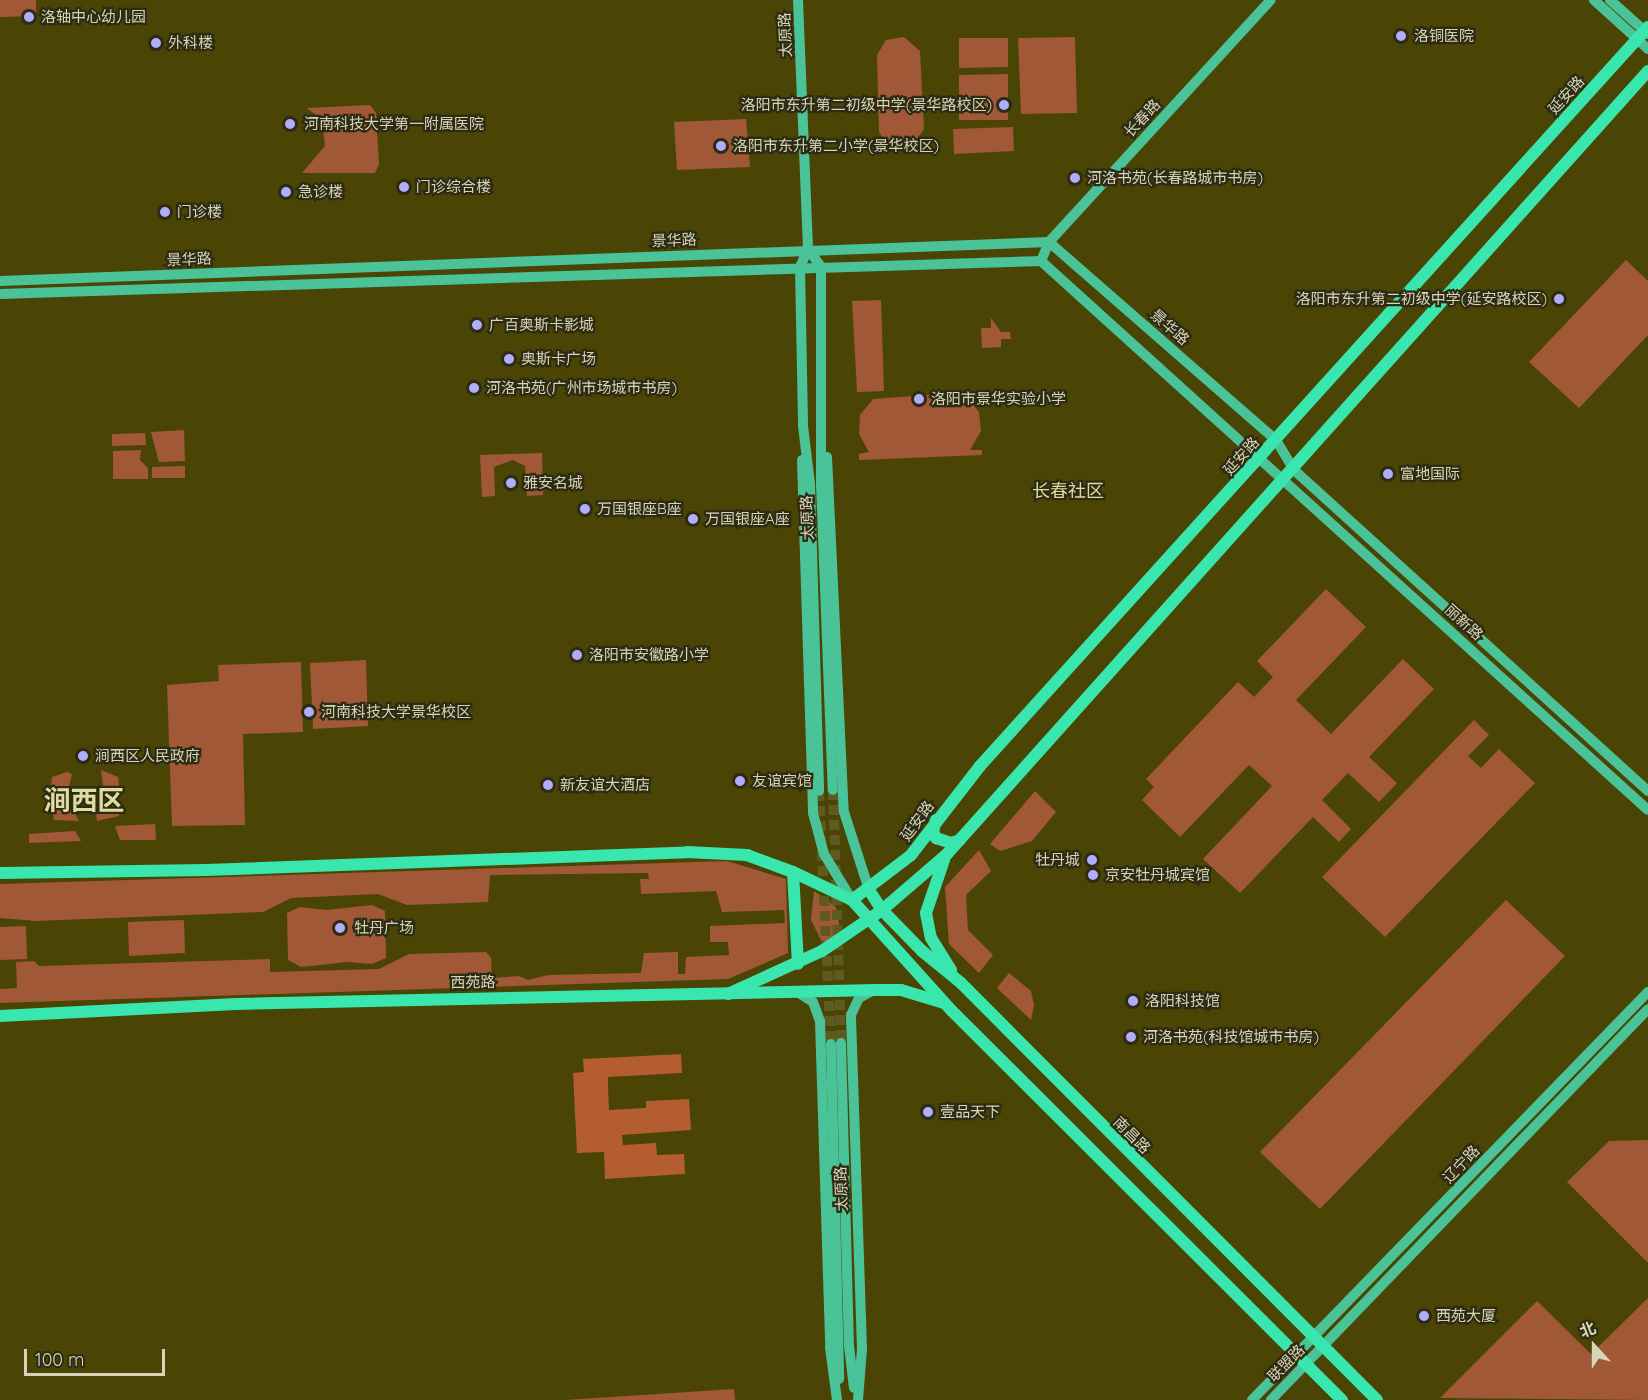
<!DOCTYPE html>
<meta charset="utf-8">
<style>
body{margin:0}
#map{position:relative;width:1648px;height:1400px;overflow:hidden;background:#4a4505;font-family:Quicksand,"Noto Sans SC",sans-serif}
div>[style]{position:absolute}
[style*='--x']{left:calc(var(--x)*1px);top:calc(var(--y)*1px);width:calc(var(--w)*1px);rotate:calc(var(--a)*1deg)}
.green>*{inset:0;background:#a05836}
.forest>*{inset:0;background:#b45d31}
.secondary-tunnel>*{height:10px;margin-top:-5px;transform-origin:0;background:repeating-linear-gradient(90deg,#5f5b20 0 10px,transparent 0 15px)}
.secondary>*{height:10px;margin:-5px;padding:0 5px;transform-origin:5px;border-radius:5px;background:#49c397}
.primary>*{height:12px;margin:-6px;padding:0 6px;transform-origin:6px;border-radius:6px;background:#39e6ad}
.dots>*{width:16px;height:16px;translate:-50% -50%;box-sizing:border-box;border:3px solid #2d2b13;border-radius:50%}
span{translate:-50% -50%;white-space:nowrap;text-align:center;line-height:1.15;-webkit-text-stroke:4.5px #2d2b13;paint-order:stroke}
.poi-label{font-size:15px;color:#d6d5b8}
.left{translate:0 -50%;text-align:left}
.right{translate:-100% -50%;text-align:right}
.street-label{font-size:15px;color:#d6d5b8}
.quarter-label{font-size:18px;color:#dfdc9f}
.town-label{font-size:27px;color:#dfdc9f;font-weight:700}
.north{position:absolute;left:1564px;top:1316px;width:60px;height:60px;-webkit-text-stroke:4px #2d2b13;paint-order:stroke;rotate:339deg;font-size:16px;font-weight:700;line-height:24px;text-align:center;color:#d6d5b8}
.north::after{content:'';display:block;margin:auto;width:21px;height:27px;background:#d6d5b8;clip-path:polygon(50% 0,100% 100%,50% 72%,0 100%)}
.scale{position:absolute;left:24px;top:1349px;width:141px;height:27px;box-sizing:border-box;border:3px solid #d6d5b8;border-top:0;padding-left:8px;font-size:18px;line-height:21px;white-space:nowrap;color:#d6d5b8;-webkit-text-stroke:4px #2d2b13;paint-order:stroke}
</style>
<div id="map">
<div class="green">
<div style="clip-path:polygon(0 0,36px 0,36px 16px,0 17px)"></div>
<div style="clip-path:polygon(904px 37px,920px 51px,924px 129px,913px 144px,899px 149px,885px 142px,879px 132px,877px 55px,886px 40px)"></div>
<div style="clip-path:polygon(1075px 37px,1077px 113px,1021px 114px,1018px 38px)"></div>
<div style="clip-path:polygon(959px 38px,1008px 38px,1008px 67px,959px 68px)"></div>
<div style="clip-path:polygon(1008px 74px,1008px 120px,959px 120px,959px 75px)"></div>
<div style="clip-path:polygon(370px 105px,376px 113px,379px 164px,375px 173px,302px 173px,325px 146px,322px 120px,307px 108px)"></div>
<div style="clip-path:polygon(746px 119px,750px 167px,677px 170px,674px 122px)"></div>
<div style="clip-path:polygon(1013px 127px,1014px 151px,954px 154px,953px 129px)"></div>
<div style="clip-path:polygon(1626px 260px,1648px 281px,1648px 335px,1579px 408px,1529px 362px)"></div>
<div style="clip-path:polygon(881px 300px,884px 391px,857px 392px,852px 301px)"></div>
<div style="clip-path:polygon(991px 318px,1001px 332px,1010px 332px,1011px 339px,1001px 339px,1001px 347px,982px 348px,981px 328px,991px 328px)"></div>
<div style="clip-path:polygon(956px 393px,967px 398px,979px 412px,981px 431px,970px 450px,982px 450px,982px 455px,859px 460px,859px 454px,869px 452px,859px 434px,860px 415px,873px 399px)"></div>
<div style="clip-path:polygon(184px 430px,185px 461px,159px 462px,151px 432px)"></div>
<div style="clip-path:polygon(145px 433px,146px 445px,112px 446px,112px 434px)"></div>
<div style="clip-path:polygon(141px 450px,140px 460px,148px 468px,148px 479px,113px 479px,113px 451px)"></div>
<div style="clip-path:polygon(542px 453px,543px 495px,527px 496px,525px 466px,513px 460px,494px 467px,495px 496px,482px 497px,480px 455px)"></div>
<div style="clip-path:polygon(185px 466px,185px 478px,152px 478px,152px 467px)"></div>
<div style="clip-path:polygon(1326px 589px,1366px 627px,1296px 700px,1331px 734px,1403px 659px,1434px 689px,1369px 757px,1397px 783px,1379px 802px,1348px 773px,1322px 800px,1351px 829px,1339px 842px,1313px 817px,1240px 893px,1203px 859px,1272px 786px,1249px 765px,1180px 837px,1142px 800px,1154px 787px,1146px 779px,1238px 682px,1254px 697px,1273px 677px,1257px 661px)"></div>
<div style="clip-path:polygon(366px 660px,368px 726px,313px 729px,310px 663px)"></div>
<div style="clip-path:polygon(301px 662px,303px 732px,243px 734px,245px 825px,172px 826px,167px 685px,219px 681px,218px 665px)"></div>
<div style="clip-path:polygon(1474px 720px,1489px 735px,1468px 756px,1481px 768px,1499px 749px,1535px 783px,1385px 937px,1322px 877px)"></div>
<div style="clip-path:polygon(101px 770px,118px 777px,120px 793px,104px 793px)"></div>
<div style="clip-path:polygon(67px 772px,72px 774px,67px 795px,50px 796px,52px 777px)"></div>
<div style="clip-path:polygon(1035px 791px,1056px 812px,1032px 841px,1000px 851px,990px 844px)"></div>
<div style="clip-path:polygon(119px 800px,119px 816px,97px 821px,96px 813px,103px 801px)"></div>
<div style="clip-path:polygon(68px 801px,79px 821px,54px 820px,51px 803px)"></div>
<div style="clip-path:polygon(155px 824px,156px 840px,120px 840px,115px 826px)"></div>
<div style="clip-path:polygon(75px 831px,81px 841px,29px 843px,29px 834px)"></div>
<div style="clip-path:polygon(979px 850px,991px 871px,966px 895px,968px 930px,993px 955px,979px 973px,949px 944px,945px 887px)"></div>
<div style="clip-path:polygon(727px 861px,786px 879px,788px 953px,728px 979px,0 1003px,0 989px,17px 988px,16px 962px,34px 961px,39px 966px,270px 959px,270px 972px,379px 969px,409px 954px,486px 952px,491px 958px,492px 978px,519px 976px,528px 980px,548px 975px,641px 973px,644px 953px,678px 952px,678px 974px,685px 974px,686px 957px,729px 955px,728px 942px,710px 942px,710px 926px,785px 923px,784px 910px,722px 912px,716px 891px,641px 894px,640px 879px,649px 879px,648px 873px,490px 875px,488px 902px,407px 905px,378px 894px,291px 898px,263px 912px,36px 921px,0 918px,0 884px)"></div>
<div style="clip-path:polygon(814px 891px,836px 907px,839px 924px,835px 936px,823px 944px,811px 920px)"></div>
<div style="clip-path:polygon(1506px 900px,1565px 956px,1320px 1209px,1260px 1152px)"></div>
<div style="clip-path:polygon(372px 905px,385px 911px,386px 958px,372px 964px,347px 962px,301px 967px,288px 960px,287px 913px,300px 907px,326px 910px)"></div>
<div style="clip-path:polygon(184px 920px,185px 953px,129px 956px,128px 922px)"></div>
<div style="clip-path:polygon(26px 926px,27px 959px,0 960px,0 927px)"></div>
<div style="clip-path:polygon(1009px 973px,1031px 991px,1034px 1005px,1031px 1020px,997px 988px)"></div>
<div style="clip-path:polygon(1648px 1140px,1648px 1263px,1567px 1182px,1609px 1141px)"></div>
<div style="clip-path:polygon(1648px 1298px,1648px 1400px,1440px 1398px,1537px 1301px,1591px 1354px)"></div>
<div style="clip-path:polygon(734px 1389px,735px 1400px,565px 1400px)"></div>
</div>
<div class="forest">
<div style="clip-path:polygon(681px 1054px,682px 1073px,608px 1077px,608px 1085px,609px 1110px,646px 1108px,646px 1101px,689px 1099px,691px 1130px,622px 1135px,623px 1145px,656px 1143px,657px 1155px,684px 1154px,685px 1174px,605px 1179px,604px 1152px,577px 1153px,573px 1073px,584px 1072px,583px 1059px)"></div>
</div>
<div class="secondary-tunnel">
<div style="--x:833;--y:790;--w:253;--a:88.2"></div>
<div style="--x:819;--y:791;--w:253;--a:87.3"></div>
</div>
<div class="secondary">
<div style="--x:798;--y:0;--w:249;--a:87.7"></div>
<div style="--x:808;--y:249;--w:20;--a:114"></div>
<div style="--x:800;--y:267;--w:159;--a:88.9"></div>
<div style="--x:803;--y:426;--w:58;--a:83.1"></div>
<div style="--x:810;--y:484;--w:307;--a:88.3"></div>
<div style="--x:1594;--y:0;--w:73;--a:42.2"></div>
<div style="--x:1610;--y:0;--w:51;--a:41.8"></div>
<div style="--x:808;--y:249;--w:22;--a:54"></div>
<div style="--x:821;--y:267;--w:217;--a:90"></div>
<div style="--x:821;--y:484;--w:306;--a:87.8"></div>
<div style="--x:1041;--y:261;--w:21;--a:-67"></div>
<div style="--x:1049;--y:242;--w:328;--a:-47.5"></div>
<div style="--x:0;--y:281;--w:1050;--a:-2.13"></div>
<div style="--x:1049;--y:242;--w:301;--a:41.1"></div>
<div style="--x:1276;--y:440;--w:35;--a:59"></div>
<div style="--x:1294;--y:470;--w:478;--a:42.2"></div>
<div style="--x:0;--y:294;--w:1042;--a:-1.82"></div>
<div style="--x:1041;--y:261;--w:818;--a:42.13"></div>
<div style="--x:827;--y:457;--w:355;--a:87.3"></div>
<div style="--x:844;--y:812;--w:82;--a:72.2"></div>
<div style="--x:802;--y:460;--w:353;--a:88.2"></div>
<div style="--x:813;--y:813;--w:42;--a:75"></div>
<div style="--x:824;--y:854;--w:54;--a:58.7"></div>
<div style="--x:796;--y:991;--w:20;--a:33"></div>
<div style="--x:813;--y:1002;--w:20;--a:70"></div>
<div style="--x:820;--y:1021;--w:326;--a:88.2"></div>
<div style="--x:830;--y:1347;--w:53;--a:82.5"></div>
<div style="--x:841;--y:1043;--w:303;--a:88.5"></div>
<div style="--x:849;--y:1346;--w:42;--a:83.2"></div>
<div style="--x:831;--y:1044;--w:335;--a:88.6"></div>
<div style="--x:858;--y:1400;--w:51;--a:-85.5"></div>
<div style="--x:862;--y:1349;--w:334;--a:-91.9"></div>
<div style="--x:851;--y:1015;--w:19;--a:-65"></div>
<div style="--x:859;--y:998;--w:15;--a:-28"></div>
<div style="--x:1252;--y:1400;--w:569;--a:-45.86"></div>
<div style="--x:1271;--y:1400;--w:543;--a:-46.04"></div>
</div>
<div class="primary">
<div style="--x:936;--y:820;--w:12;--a:104"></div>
<div style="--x:933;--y:832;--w:7;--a:63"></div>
<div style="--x:936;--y:838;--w:16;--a:18"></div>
<div style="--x:951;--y:843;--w:9;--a:-18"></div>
<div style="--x:944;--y:860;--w:56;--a:108.8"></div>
<div style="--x:926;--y:913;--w:25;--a:79"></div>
<div style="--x:931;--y:938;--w:38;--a:58"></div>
<div style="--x:793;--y:872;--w:92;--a:86.9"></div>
<div style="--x:0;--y:873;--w:206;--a:-0.8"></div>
<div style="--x:206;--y:870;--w:481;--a:-2.1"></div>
<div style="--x:687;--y:852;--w:60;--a:2.9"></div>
<div style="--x:747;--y:855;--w:49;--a:20.3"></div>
<div style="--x:793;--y:872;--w:65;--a:25.4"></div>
<div style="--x:852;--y:900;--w:149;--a:48"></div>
<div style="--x:952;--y:1011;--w:551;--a:44.93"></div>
<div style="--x:869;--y:890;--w:24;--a:57"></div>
<div style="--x:882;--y:910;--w:57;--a:45.7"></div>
<div style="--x:922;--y:951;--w:50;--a:39.4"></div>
<div style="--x:961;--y:983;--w:589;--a:45.07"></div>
<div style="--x:852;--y:900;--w:74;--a:-37.3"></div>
<div style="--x:911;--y:855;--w:113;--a:-52.2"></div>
<div style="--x:980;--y:766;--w:996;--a:-47.89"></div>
<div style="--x:728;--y:994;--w:103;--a:-24.6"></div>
<div style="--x:822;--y:951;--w:73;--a:-34.3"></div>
<div style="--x:882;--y:910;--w:86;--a:-40.7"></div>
<div style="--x:947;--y:854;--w:1051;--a:-48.16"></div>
<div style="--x:0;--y:1016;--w:236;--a:-2.9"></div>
<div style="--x:236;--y:1004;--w:640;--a:-1.25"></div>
<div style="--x:876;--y:990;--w:25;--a:0"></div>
<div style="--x:901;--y:990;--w:45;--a:16.8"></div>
</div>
<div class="dots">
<div style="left:29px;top:17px;background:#b1adfa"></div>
<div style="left:1401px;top:36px;background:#b1adfa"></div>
<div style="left:156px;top:43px;background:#b1adfa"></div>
<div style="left:1004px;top:105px;background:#b1adfa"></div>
<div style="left:290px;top:124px;background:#b1adfa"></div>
<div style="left:721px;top:146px;background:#b1adfa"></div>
<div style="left:1075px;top:178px;background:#b1adfa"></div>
<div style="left:404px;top:187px;background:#b1adfa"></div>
<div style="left:286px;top:192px;background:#b1adfa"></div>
<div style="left:165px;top:212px;background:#b1adfa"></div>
<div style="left:1559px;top:299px;background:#b1adfa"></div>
<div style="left:477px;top:325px;background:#b1adfa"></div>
<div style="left:509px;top:359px;background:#b1adfa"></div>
<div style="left:474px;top:388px;background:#b1adfa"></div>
<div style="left:919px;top:399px;background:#b1adfa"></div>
<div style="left:1388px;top:474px;background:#b1adfa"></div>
<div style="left:511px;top:483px;background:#b1adfa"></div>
<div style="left:585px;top:509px;background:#b1adfa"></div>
<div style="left:693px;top:519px;background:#b1adfa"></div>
<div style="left:577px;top:655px;background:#b1adfa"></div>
<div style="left:309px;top:712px;background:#b1adfa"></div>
<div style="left:83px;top:756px;background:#b1adfa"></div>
<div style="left:740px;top:781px;background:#b1adfa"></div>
<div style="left:548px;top:785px;background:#b1adfa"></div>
<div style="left:1092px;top:860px;background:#b1adfa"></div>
<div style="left:1093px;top:875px;background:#b1adfa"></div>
<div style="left:340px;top:928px;background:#b1adfa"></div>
<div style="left:1133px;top:1001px;background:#b1adfa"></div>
<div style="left:1131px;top:1037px;background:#b1adfa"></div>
<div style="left:928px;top:1112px;background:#b1adfa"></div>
<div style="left:1424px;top:1316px;background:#b1adfa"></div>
</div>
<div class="poi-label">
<span class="left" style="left:41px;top:17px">洛轴中心幼儿园</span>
<span class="left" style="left:1414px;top:36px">洛铜医院</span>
<span class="left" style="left:168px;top:43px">外科楼</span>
<span class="right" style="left:992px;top:105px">洛阳市东升第二初级中学(景华路校区)</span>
<span class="left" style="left:304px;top:124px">河南科技大学第一附属医院</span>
<span class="left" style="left:733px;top:146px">洛阳市东升第二小学(景华校区)</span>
<span class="left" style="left:1087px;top:178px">河洛书苑(长春路城市书房)</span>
<span class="left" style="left:416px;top:187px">门诊综合楼</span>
<span class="left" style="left:298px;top:192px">急诊楼</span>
<span class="left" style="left:177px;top:212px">门诊楼</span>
<span class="right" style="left:1547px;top:299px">洛阳市东升第二初级中学(延安路校区)</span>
<span class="left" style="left:489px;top:325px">广百奥斯卡影城</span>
<span class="left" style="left:521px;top:359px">奥斯卡广场</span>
<span class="left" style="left:486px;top:388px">河洛书苑(广州市场城市书房)</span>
<span class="left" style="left:931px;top:399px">洛阳市景华实验小学</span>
<span class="left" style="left:1400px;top:474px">富地国际</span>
<span class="left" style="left:523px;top:483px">雅安名城</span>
<span class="left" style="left:597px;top:509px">万国银座B座</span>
<span class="left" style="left:705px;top:519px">万国银座A座</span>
<span class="left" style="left:589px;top:655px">洛阳市安徽路小学</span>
<span class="left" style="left:321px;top:712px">河南科技大学景华校区</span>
<span class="left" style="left:95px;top:756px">涧西区人民政府</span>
<span class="left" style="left:752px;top:781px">友谊宾馆</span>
<span class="left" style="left:560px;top:785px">新友谊大酒店</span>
<span class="right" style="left:1080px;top:860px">牡丹城</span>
<span class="left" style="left:1105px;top:875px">京安牡丹城宾馆</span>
<span class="left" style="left:354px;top:928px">牡丹广场</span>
<span class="left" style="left:1145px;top:1001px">洛阳科技馆</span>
<span class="left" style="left:1143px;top:1037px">河洛书苑(科技馆城市书房)</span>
<span class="left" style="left:940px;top:1112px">壹品天下</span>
<span class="left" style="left:1436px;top:1316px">西苑大厦</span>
</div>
<div class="street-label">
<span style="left:785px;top:35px;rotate:-92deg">太原路</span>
<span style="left:1566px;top:95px;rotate:-48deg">延安路</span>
<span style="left:1142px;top:118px;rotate:-47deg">长春路</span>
<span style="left:674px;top:240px;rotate:-2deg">景华路</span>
<span style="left:189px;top:259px;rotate:-2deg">景华路</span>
<span style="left:1170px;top:327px;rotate:41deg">景华路</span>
<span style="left:1241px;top:456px;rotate:-48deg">延安路</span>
<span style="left:807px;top:518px;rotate:-92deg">太原路</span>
<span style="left:1464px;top:622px;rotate:42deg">丽新路</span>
<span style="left:917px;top:821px;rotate:-54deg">延安路</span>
<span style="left:473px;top:982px;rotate:-1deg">西苑路</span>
<span style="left:1132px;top:1135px;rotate:45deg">南昌路</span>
<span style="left:1461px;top:1164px;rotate:-46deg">辽宁路</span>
<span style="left:841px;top:1189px;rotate:-92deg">太原路</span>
<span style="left:1286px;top:1363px;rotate:-45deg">联盟路</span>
</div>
<div class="quarter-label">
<span style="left:1068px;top:491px">长春社区</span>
</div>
<div class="town-label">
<span style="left:84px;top:801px">涧西区</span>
</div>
<div class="north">北</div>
<div class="scale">100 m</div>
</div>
